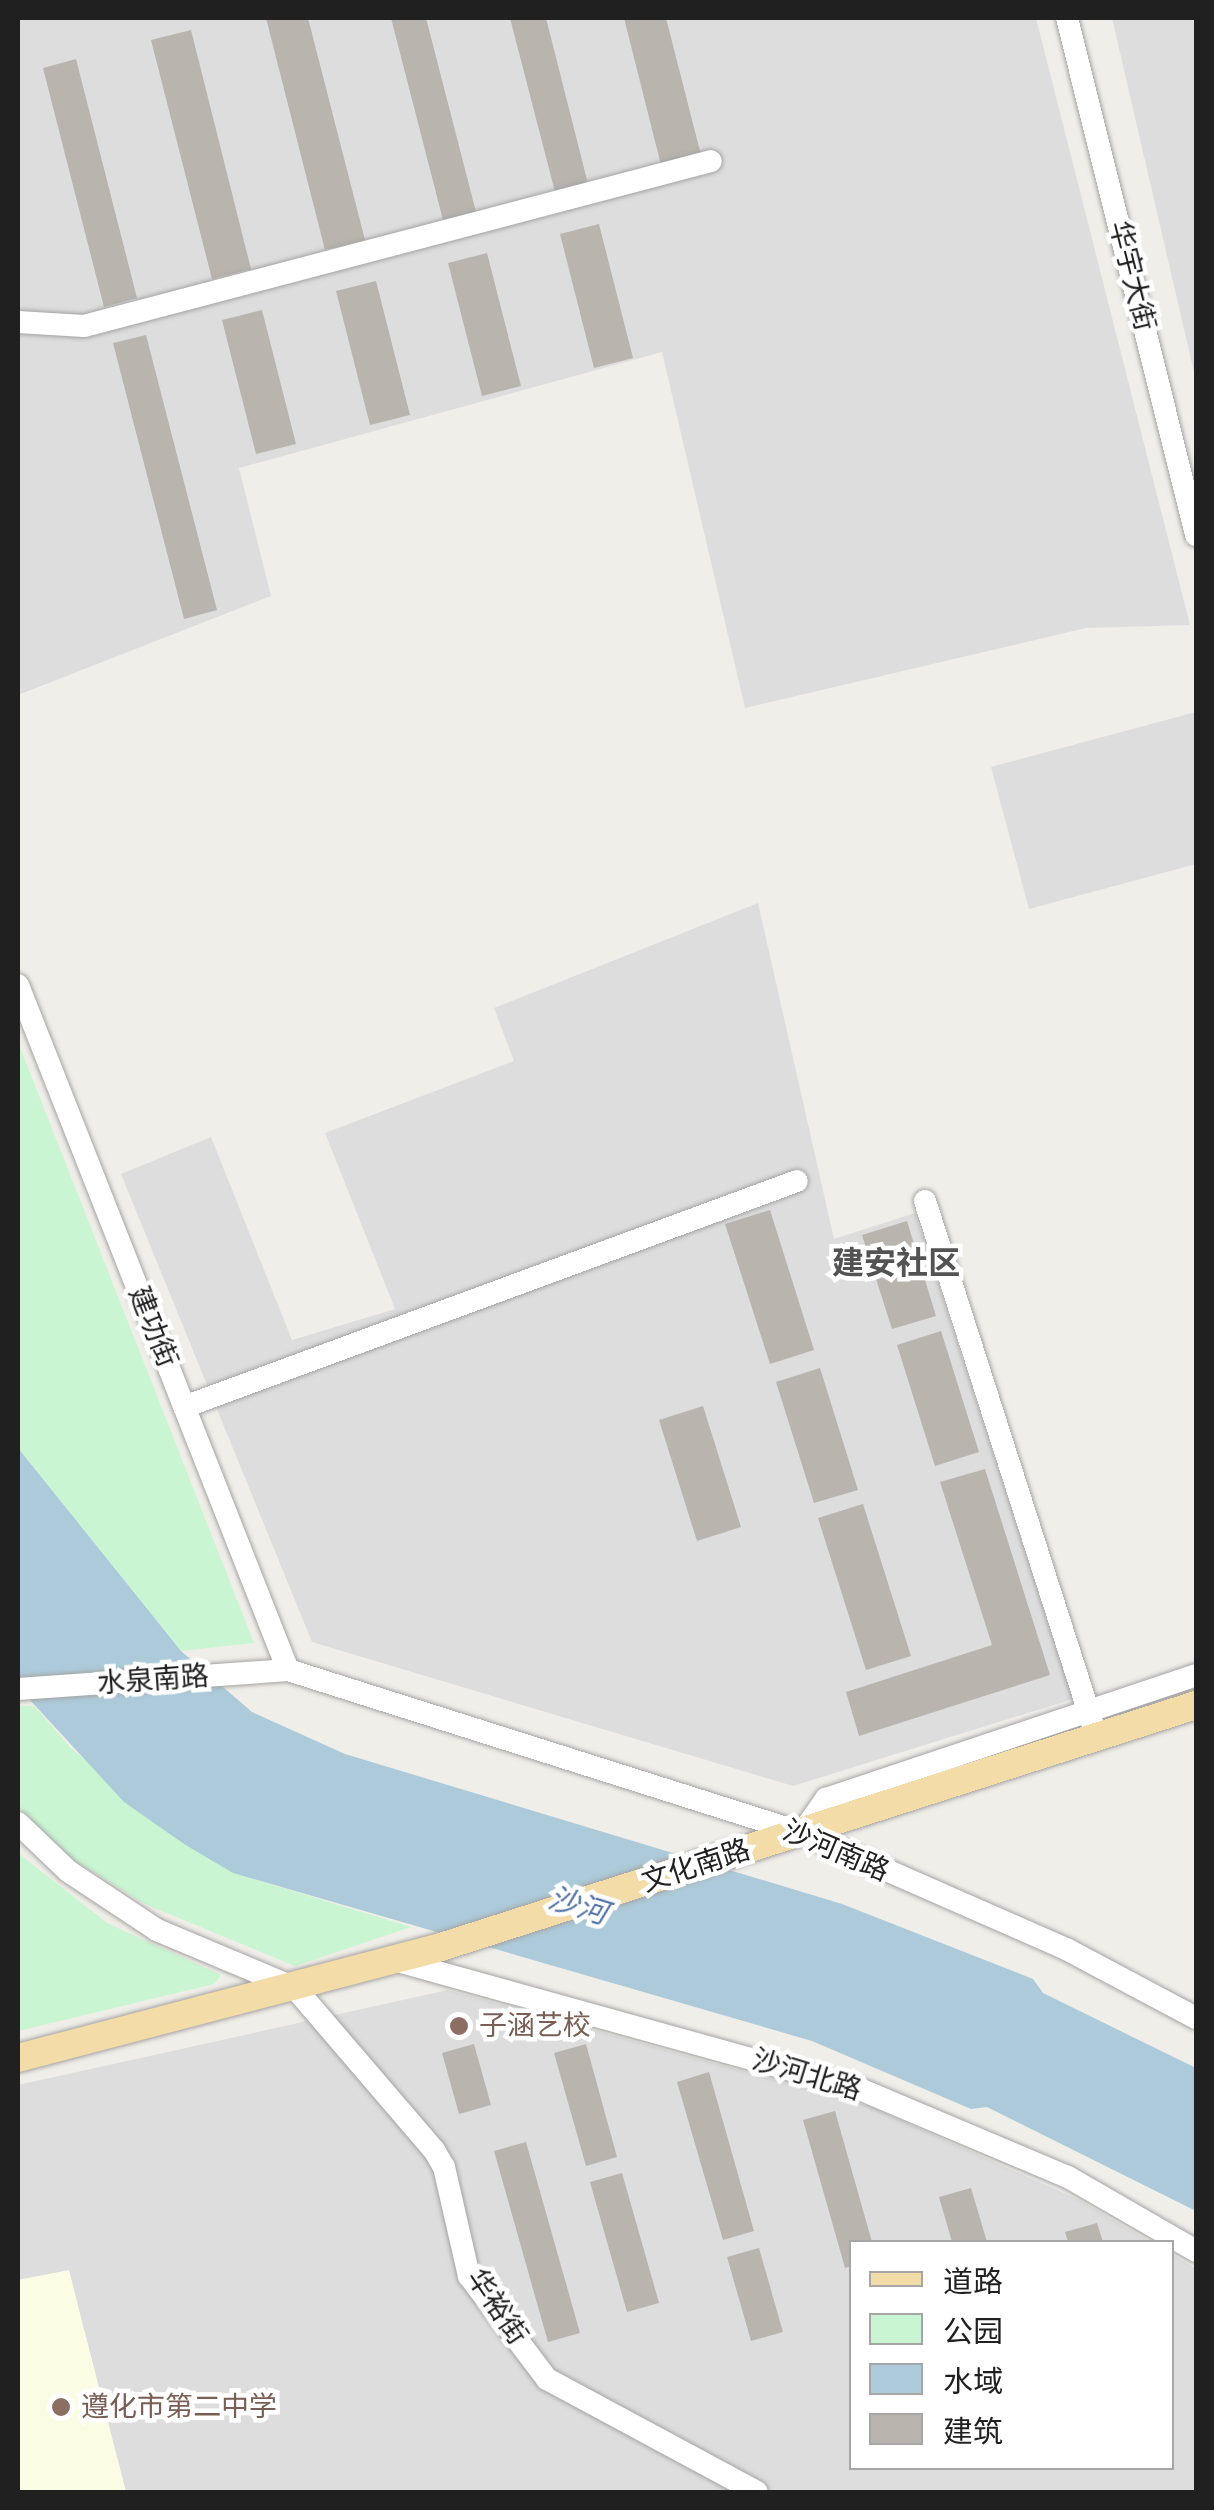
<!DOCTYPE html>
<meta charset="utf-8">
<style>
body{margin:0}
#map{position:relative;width:1214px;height:2510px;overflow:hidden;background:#f0eee8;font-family:Roboto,"Noto Sans SC",sans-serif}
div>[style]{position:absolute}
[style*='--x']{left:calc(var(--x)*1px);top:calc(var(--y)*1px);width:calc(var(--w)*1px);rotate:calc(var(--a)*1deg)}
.residential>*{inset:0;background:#dedddd}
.education>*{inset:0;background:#fafde4}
.park>*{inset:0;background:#c9f5d2}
.water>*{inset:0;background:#accad9}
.building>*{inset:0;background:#b9b4ad}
.roads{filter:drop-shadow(0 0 2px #a4a4a4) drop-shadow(0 0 2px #a4a4a4)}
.minor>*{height:22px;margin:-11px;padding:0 11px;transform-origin:11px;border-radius:11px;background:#fff}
.major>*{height:28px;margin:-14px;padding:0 14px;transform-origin:14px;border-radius:14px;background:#f4dca8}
.dots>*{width:28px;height:28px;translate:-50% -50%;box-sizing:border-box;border:5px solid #fff;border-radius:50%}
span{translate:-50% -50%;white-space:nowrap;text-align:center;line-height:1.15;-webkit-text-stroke:9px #fff;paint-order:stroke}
.street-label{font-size:28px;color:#202020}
.education-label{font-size:28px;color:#785e54}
.left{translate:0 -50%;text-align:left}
.water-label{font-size:30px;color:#5474a8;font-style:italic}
.quarter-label{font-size:32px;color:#535353;font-weight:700}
.frame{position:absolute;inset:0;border:20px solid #202020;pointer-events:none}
.legend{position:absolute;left:849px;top:2240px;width:325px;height:230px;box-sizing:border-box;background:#fff;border:2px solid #a6a6a6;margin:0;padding:12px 18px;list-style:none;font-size:30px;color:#202020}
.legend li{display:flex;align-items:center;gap:20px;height:50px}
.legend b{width:50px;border:2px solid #a6a6a6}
</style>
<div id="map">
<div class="residential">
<div style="clip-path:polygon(18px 18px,1036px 18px,1190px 625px,1086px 628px,745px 708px,662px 352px,239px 468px,271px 596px,18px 695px)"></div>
<div style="clip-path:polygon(1112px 18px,1196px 18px,1196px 381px)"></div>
<div style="clip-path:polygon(1196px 712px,1196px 864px,1029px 909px,991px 767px)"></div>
<div style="clip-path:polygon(758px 903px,834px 1239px,915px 1213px,1073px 1699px,793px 1786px,312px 1642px,121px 1174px,211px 1137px,292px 1340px,395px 1309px,325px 1133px,514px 1061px,494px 1008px)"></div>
<div style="clip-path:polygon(448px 1990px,869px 2106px,1079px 2200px,1151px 2242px,852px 2242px,852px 2468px,1172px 2468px,1172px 2254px,1196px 2269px,1196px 2492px,126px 2492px,69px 2271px,18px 2280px,18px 2085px)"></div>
</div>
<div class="education">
<div style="clip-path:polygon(69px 2270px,82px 2322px,126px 2492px,18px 2492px,18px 2280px)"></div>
</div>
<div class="park">
<div style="clip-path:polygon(18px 1042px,254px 1643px,181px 1651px,18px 1448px)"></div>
<div style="clip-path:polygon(18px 1706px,34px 1706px,72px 1749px,233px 1873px,411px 1927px,295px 1966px,145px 1904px,55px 1848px,18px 1806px)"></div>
<div style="clip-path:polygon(18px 1853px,107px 1923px,221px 1975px,214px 1984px,18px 2031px)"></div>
</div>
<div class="water">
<div style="clip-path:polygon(18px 1448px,181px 1651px,252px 1712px,345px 1754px,842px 1904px,1033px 1979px,1043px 1993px,1196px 2068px,1196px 2211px,987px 2107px,971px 2109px,812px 2041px,233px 1873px,184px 1844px,124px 1802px,18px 1687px)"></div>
</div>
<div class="building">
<div style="clip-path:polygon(266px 18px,308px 18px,365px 240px,325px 250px)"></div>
<div style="clip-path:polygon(391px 18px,426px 18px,476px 212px,443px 220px)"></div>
<div style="clip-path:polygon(510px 18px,546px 18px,588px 184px,555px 192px)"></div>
<div style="clip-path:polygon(624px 18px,666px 18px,701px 155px,661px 165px)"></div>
<div style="clip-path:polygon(191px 30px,251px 269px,212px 279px,151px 40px)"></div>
<div style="clip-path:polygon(76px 59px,137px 298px,104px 307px,43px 68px)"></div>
<div style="clip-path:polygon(599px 224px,633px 358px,594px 368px,560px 234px)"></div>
<div style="clip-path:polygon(487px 253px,521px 386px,482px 396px,448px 263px)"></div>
<div style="clip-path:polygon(376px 281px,410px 415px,370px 425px,336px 291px)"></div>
<div style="clip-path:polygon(262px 310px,296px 444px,256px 454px,222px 320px)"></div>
<div style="clip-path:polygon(146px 335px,217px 610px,184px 619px,113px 343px)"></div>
<div style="clip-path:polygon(770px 1210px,814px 1350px,770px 1364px,725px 1224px)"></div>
<div style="clip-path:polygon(907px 1221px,936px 1316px,892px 1329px,862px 1235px)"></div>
<div style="clip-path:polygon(941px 1331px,979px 1452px,935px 1466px,897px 1345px)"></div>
<div style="clip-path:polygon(820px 1368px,858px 1490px,814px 1503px,776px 1382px)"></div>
<div style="clip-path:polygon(703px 1406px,741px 1527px,697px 1541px,659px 1420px)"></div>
<div style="clip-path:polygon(985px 1469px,1050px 1675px,859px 1736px,846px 1692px,992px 1645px,940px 1482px)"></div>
<div style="clip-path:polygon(863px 1504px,911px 1656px,866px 1670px,818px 1518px)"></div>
<div style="clip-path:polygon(474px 2044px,491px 2105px,459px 2114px,442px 2053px)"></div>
<div style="clip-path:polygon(586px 2044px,617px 2157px,586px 2166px,554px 2053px)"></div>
<div style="clip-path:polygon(709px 2072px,754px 2231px,723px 2240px,677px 2082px)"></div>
<div style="clip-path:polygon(835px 2111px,872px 2242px,852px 2242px,852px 2266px,845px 2268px,803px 2120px)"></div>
<div style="clip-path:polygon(526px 2142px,580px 2333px,548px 2342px,494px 2151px)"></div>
<div style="clip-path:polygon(622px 2173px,659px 2303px,627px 2312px,590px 2182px)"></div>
<div style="clip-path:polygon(971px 2188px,987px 2242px,952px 2242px,939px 2197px)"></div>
<div style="clip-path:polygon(1097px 2223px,1103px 2242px,1068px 2242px,1065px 2232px)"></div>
<div style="clip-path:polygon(759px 2248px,783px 2332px,751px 2341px,727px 2257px)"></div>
</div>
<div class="roads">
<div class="minor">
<div style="--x:1067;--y:18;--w:533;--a:75.99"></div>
<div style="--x:18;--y:322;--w:66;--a:3.5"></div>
<div style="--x:84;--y:326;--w:648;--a:-14.74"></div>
<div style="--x:18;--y:985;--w:736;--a:68.49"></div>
<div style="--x:925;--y:1201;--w:564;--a:72.24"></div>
<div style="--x:184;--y:1407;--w:653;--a:-20.24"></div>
<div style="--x:18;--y:1689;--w:271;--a:-4"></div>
<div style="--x:288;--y:1670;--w:539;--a:17.59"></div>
<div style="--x:802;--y:1833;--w:291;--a:23.7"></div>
<div style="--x:1068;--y:1950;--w:145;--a:28"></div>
<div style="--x:18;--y:1823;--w:69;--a:43.8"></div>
<div style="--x:68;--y:1871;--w:107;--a:33.5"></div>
<div style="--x:157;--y:1930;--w:150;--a:22.8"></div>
<div style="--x:295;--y:1988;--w:213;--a:49.4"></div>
<div style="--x:434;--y:2150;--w:20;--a:60"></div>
<div style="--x:444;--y:2167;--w:112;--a:77.1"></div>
<div style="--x:469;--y:2276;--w:129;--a:52.9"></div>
<div style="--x:547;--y:2379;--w:238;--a:28.3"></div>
<div style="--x:802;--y:1833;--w:42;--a:-54.8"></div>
<div style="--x:826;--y:1799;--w:390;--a:-18.5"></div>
<div style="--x:394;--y:1960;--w:480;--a:15.5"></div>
<div style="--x:857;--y:2088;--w:229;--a:22.9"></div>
<div style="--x:1068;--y:2177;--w:148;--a:30"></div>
</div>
<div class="major">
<div style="--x:18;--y:2058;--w:437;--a:-14.7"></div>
<div style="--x:441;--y:1947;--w:793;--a:-17.77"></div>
</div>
</div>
<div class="dots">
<div style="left:459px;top:2026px;background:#8d6e63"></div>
<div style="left:61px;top:2407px;background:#8d6e63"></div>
</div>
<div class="street-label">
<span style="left:1132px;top:276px;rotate:76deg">华宇大街</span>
<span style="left:153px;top:1327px;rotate:68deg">建功街</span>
<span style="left:153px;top:1680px;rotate:-4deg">水泉南路</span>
<span style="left:836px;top:1851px;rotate:23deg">沙河南路</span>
<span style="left:696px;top:1866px;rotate:-18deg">文化南路</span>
<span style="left:807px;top:2075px;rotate:17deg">沙河北路</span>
<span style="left:497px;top:2307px;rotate:56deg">华裕街</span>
</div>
<div class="education-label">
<span class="left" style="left:479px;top:2026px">子涵艺校</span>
<span class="left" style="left:81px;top:2407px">遵化市第二中学</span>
</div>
<div class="water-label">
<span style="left:578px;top:1906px;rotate:17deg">沙河</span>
</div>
<div class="quarter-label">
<span style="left:896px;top:1263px">建安社区</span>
</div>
<div class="frame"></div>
<ul class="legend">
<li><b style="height:12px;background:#f4dca8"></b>道路</li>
<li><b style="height:28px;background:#c9f5d2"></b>公园</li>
<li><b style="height:28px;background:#accad9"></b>水域</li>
<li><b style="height:28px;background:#b9b4ad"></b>建筑</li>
</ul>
</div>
